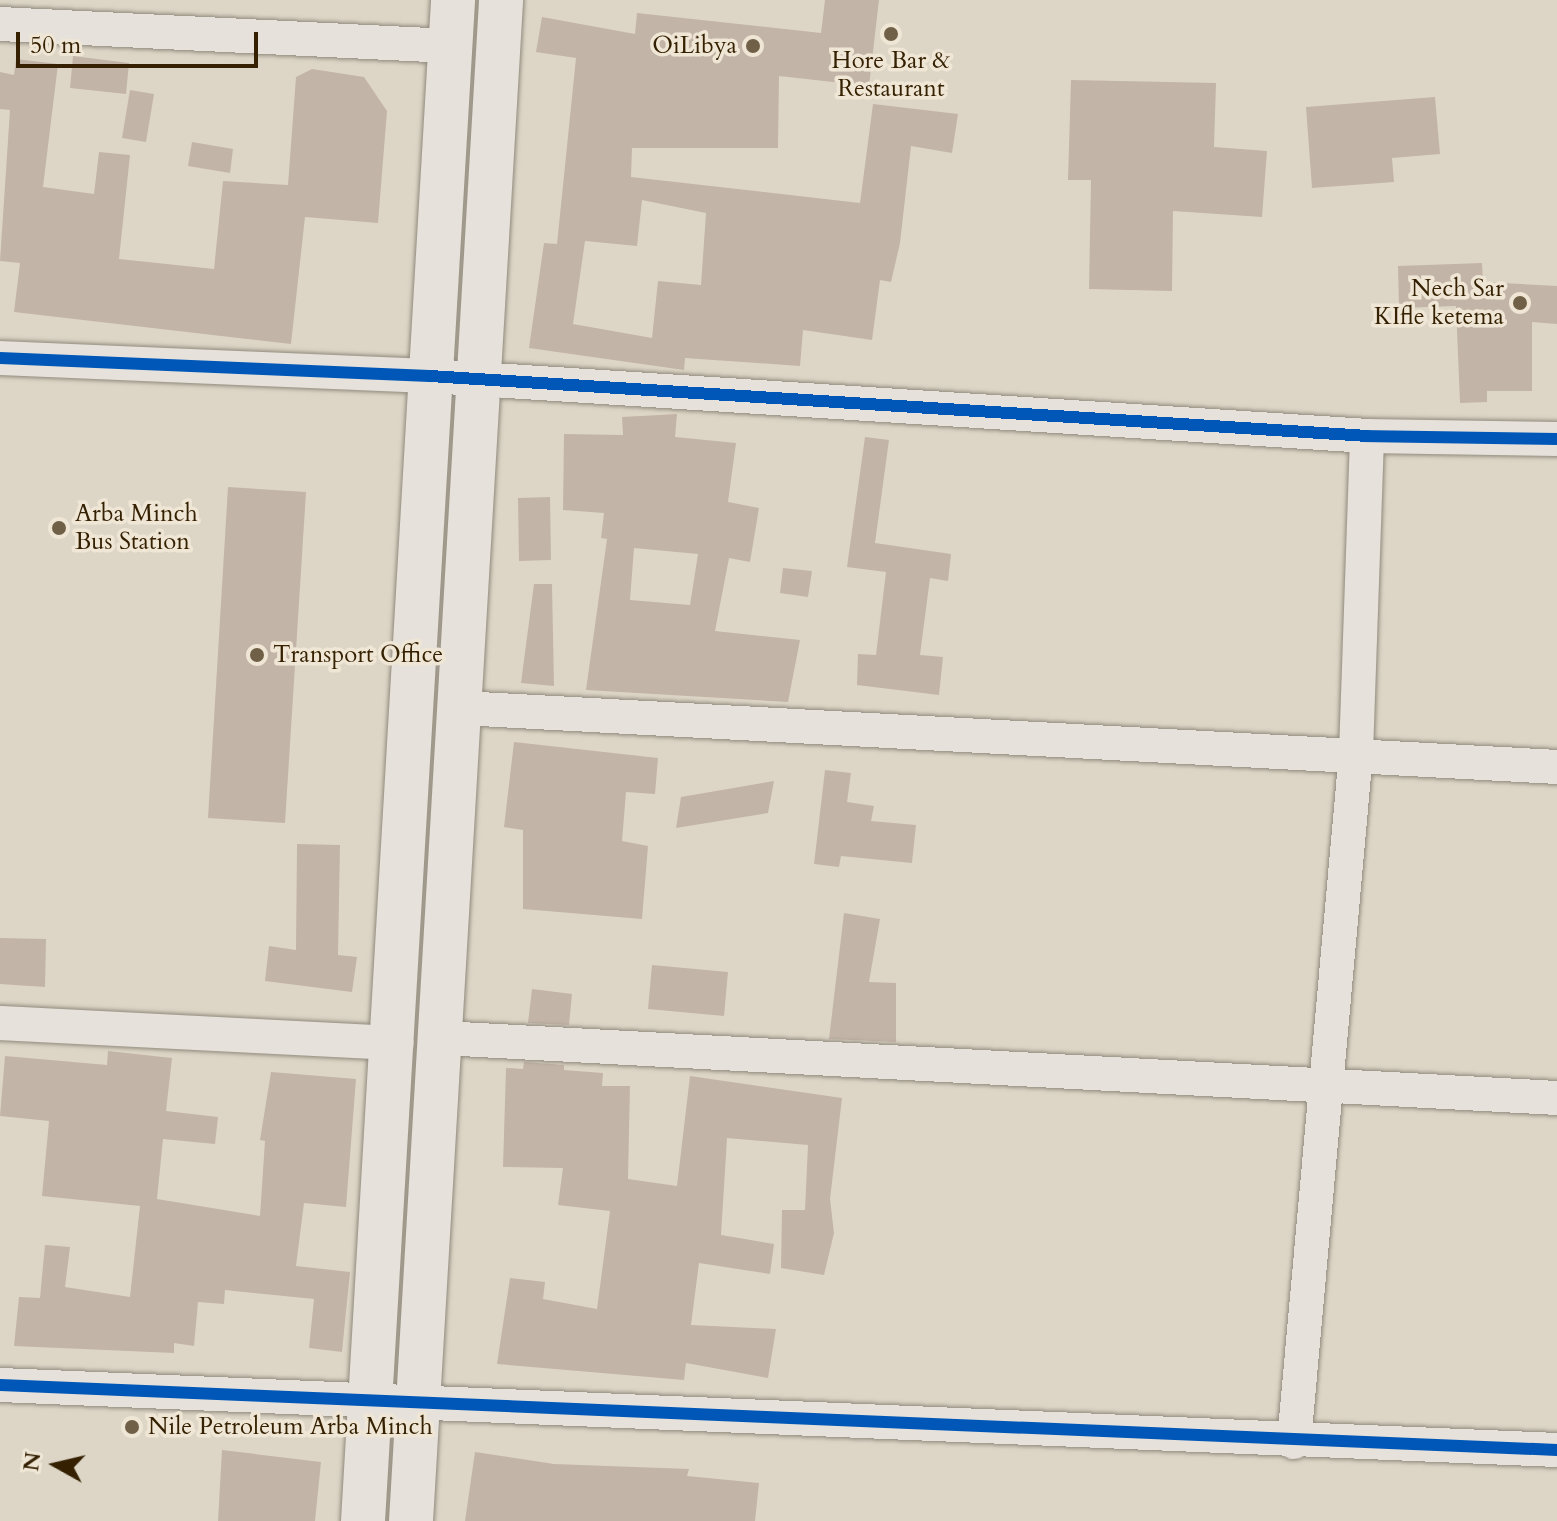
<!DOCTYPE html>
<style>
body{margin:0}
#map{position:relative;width:1557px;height:1521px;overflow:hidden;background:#ddd6c7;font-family:Cardo,serif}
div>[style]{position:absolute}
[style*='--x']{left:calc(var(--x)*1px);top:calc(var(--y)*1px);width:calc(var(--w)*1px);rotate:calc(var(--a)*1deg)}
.building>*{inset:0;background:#c3b4a8}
.roads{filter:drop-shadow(0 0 2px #908a7d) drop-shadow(0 0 2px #908a7d)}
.minor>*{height:34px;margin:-17px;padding:0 17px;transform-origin:17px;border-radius:17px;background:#e6e1da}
.secondary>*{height:44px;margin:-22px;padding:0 22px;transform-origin:22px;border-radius:22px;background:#e6e1da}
.cycleway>*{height:12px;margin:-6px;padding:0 6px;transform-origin:6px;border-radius:6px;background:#0057b8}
.dots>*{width:22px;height:22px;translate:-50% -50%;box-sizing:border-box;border:4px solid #efe6d5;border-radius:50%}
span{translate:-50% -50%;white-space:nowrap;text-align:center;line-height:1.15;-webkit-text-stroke:7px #efe6d5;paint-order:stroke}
.poi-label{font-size:24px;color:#352102}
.right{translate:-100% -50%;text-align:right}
.left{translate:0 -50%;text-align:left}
.north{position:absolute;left:16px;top:1425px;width:80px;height:80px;-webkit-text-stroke:6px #efe6d5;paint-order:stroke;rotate:278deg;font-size:22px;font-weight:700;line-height:32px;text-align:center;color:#352102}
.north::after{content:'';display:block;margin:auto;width:28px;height:36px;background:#352102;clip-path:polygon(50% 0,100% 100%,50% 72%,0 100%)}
.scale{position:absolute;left:16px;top:32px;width:242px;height:36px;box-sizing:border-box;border:4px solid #352102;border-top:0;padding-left:10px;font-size:24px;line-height:28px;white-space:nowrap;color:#352102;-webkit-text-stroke:6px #efe6d5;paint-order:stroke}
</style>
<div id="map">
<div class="building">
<div style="clip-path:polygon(evenodd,825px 0,879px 0,869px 86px,779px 76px,778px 148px,632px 148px,631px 177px,860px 203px,873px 104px,958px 114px,952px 153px,911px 146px,900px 243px,891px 282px,880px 280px,872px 340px,803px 330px,800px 366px,685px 358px,684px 370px,529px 348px,544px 243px,557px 244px,576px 58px,536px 52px,542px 17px,635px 34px,637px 13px,821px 33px,825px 0,642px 200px,706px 213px,701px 285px,658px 281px,652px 338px,573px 324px,585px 241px,637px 246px,642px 200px)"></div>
<div style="clip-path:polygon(73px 56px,129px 63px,126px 94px,70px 88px)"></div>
<div style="clip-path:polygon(16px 59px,58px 64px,43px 187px,94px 194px,99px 152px,130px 155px,119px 259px,214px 269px,223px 181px,288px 185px,296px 77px,312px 69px,364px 77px,387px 111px,378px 223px,305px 217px,291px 344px,14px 312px,20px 263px,0 261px,10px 110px,0 109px,0 72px,14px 75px)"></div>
<div style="clip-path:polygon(1071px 80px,1216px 83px,1214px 147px,1267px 151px,1262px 217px,1173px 211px,1172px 291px,1089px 289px,1091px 180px,1068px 180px)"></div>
<div style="clip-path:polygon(130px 90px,154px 94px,146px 142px,122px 138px)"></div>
<div style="clip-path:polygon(1435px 97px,1440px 154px,1392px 158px,1394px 182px,1312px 188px,1306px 107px)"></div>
<div style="clip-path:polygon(192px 142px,233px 149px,230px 173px,188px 166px)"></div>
<div style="clip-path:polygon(1482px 263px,1483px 282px,1557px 286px,1557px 324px,1532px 322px,1532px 391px,1487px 391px,1487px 402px,1460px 403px,1456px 306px,1399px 308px,1398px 266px)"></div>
<div style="clip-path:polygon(evenodd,677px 414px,675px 437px,736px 443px,728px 502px,759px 508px,750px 562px,729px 558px,715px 631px,800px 640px,788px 702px,586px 690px,607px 539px,601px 538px,604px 513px,563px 510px,564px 434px,623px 435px,622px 417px,677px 414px,634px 548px,698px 554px,690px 605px,630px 600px,634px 548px)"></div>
<div style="clip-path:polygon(865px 437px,889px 440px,875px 543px,951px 554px,948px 581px,930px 578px,920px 655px,943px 657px,939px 695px,857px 685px,858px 654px,876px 655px,886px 572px,847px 567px)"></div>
<div style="clip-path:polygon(228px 487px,306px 492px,285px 823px,208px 818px)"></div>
<div style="clip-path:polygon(550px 497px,551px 560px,519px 561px,518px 498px)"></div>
<div style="clip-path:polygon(783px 568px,812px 571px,808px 597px,780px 593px)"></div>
<div style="clip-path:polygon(534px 584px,552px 584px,554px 686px,521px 683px)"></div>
<div style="clip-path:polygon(514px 742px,658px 758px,655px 794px,626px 792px,622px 841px,648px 846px,642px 919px,523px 909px,523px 830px,504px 827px)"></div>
<div style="clip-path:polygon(825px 770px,851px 773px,847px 802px,874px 806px,871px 821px,916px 825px,912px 863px,841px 856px,839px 867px,814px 864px)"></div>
<div style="clip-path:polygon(774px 781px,768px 813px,676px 828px,681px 797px)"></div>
<div style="clip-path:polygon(297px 844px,340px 845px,338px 955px,357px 957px,352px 992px,265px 981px,269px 946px,296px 950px)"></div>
<div style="clip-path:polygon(844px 913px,880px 919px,869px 982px,896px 983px,896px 1042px,829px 1039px)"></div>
<div style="clip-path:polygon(0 938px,46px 939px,45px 987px,0 984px)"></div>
<div style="clip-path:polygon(652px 965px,728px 972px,724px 1016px,648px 1009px)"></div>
<div style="clip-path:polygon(532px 989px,572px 994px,569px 1025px,528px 1023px)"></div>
<div style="clip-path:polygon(108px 1051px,172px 1058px,166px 1111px,218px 1117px,215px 1144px,163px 1139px,157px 1199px,260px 1216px,265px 1141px,260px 1140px,271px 1072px,356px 1079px,346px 1207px,304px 1203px,296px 1266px,350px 1272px,342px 1352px,309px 1348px,314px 1299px,225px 1290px,224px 1304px,198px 1302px,194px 1346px,174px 1343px,174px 1353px,14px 1346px,19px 1297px,40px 1298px,45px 1245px,70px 1247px,65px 1287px,130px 1297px,140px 1206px,42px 1196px,49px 1121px,0 1116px,5px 1056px,107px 1065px)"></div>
<div style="clip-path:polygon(524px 1062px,564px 1065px,564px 1070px,603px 1073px,602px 1086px,630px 1086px,628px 1179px,677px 1186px,690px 1076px,842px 1098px,830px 1199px,834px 1233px,824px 1275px,781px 1268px,782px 1210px,805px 1210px,808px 1145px,727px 1138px,721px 1235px,774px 1244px,770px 1274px,699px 1263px,691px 1325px,776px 1329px,768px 1378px,686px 1363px,684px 1380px,497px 1364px,510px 1278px,545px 1282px,543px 1299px,597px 1309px,610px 1211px,558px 1205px,563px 1168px,503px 1167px,506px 1068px,523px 1069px)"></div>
<div style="clip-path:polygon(222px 1450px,321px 1462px,315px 1521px,218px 1521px)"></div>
<div style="clip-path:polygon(475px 1452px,554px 1464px,689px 1469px,687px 1476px,759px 1483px,755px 1521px,465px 1521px)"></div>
</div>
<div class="roads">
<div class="minor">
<div style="--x:0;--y:24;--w:452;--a:2.8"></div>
<div style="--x:0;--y:358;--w:430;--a:2.4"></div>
<div style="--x:430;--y:376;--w:939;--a:3.66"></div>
<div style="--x:1367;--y:436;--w:190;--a:0.9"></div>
<div style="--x:461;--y:708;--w:1098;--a:3.08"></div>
<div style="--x:0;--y:1023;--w:397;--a:2.9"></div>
<div style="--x:442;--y:1038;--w:1117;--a:3.08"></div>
<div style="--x:0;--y:1385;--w:1558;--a:2.39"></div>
<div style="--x:1294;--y:1442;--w:692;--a:-84.86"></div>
<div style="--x:1356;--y:753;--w:317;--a:-88"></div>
</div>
<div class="secondary">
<div style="--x:363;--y:1521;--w:1524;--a:-86.61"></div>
<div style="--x:411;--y:1521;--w:1524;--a:-86.61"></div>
</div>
</div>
<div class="cycleway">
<div style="--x:0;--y:358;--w:430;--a:2.4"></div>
<div style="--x:430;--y:376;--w:939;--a:3.66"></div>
<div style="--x:1367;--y:436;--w:190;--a:0.9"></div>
<div style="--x:0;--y:1385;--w:1558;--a:2.39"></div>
</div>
<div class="dots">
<div style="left:891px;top:34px;background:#706047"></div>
<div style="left:753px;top:46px;background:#706047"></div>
<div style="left:1520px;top:303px;background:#706047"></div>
<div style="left:59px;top:528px;background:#706047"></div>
<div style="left:257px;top:655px;background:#706047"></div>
<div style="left:132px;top:1427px;background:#706047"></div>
</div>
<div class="poi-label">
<span class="right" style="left:737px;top:46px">OiLibya</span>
<span style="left:891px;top:75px">Hore Bar &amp;<br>Restaurant</span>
<span class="right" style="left:1504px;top:303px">Nech Sar<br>KIfle ketema</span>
<span class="left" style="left:75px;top:528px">Arba Minch<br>Bus Station</span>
<span class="left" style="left:273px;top:655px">Transport Office</span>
<span class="left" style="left:148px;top:1427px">Nile Petroleum Arba Minch</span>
</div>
<div class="north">N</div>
<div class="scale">50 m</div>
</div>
